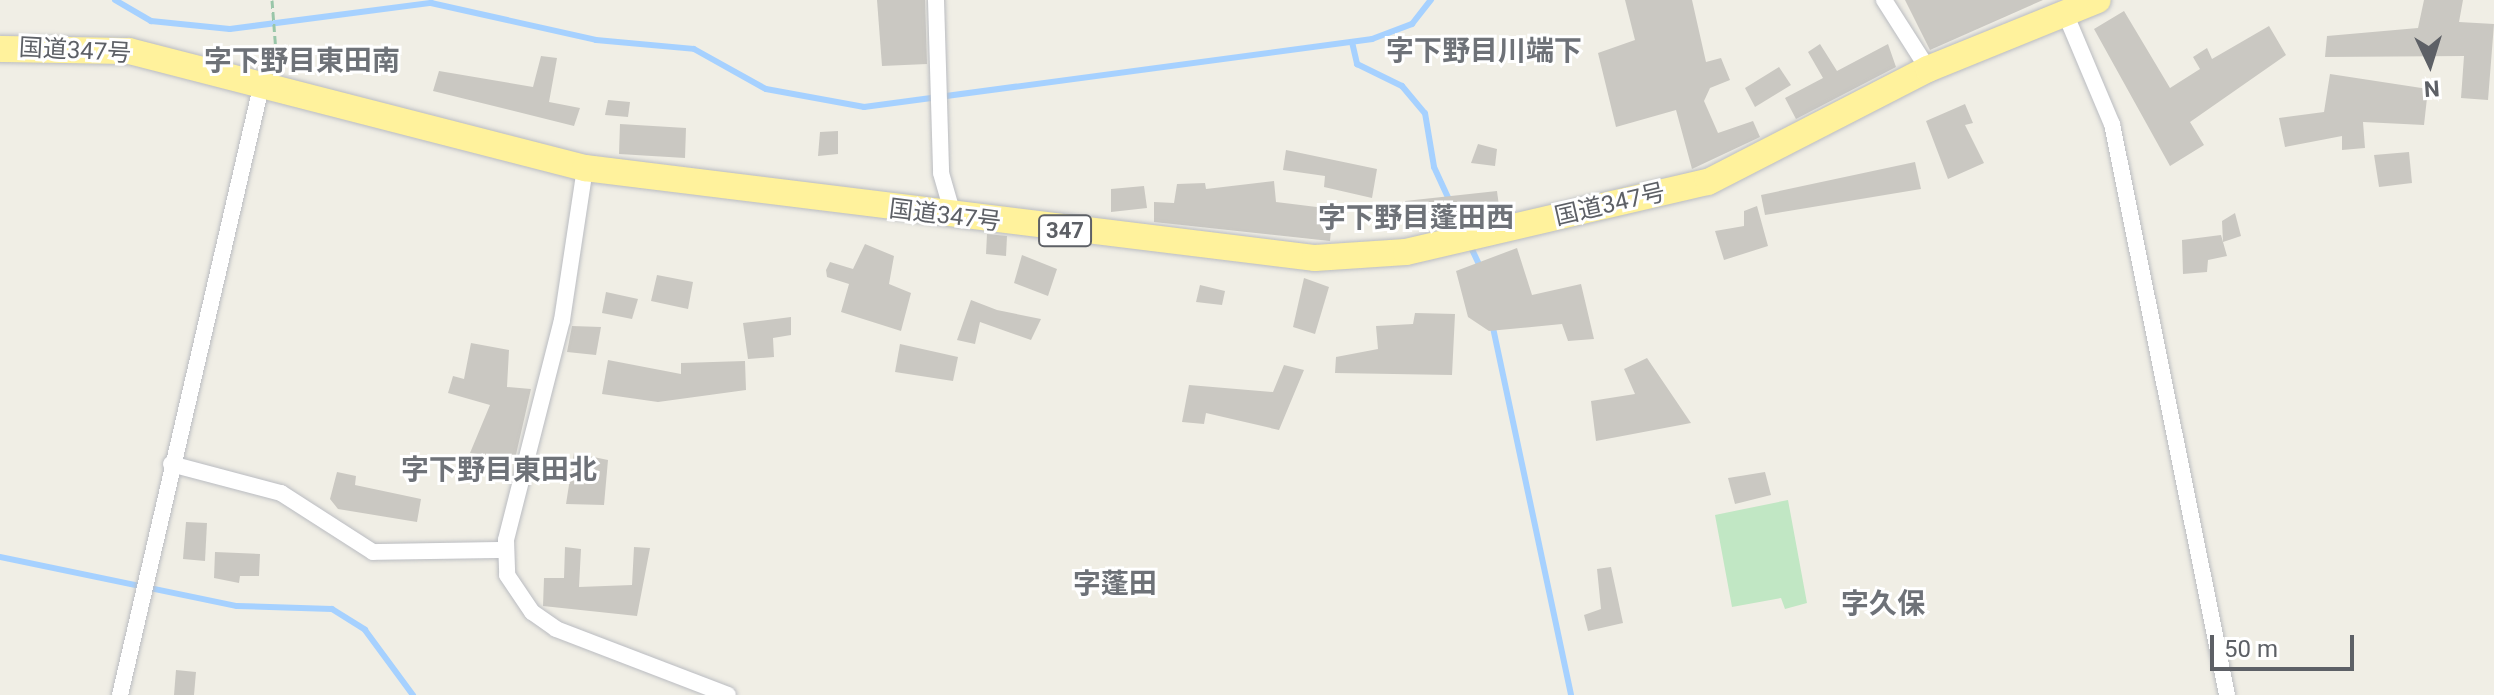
<!DOCTYPE html>
<meta charset="utf-8">
<style>
body{margin:0}
#map{position:relative;width:2494px;height:695px;overflow:hidden;background:#f0eee5;font-family:Roboto,"Noto Sans JP",sans-serif}
div>[style]{position:absolute}
[style*='--x']{left:calc(var(--x)*1px);top:calc(var(--y)*1px);width:calc(var(--w)*1px);rotate:calc(var(--a)*1deg)}
.green>*{inset:0;background:#c1e7c4}
.stream>*{height:6px;margin:-3px;padding:0 3px;transform-origin:3px;border-radius:3px;background:#a6d1ff}
.building>*{inset:0;background:#cac8c2}
.path>*{height:3px;margin-top:-1.5px;transform-origin:0;background:repeating-linear-gradient(90deg,#99c6a9 0 8px,transparent 0 12px)}
.roads{filter:drop-shadow(0 0 2px #babcc1) drop-shadow(0 0 2px #babcc1)}
.minor>*{height:16px;margin:-8px;padding:0 8px;transform-origin:8px;border-radius:8px;background:#fff}
.trunk>*{height:26px;margin:-13px;padding:0 13px;transform-origin:13px;border-radius:13px;background:#fff29c}
span{translate:-50% -50%;white-space:nowrap;text-align:center;line-height:1.15;-webkit-text-stroke:6px #fff;paint-order:stroke}
.shield-label span{padding:2px 6px;background:#fff;border:2px solid;border-radius:6px;-webkit-text-stroke-width:0}
.shield-label{font-size:22px;color:#5d6066;font-weight:700}
.street-label{font-size:24px;color:#5d6066}
.quarter-label{font-size:28px;color:#6e7278;font-weight:700}
.north{position:absolute;left:2390px;top:24px;width:80px;height:80px;-webkit-text-stroke:6px #fff;paint-order:stroke;rotate:176deg;font-size:22px;font-weight:700;line-height:32px;text-align:center;color:#5d6066}
.north::after{content:'';display:block;margin:auto;width:28px;height:36px;background:#5d6066;clip-path:polygon(50% 0,100% 100%,50% 72%,0 100%)}
.scale{position:absolute;left:2210px;top:635px;width:144px;height:36px;box-sizing:border-box;border:4px solid #5d6066;border-top:0;padding-left:10px;font-size:24px;line-height:28px;white-space:nowrap;color:#5d6066;-webkit-text-stroke:6px #fff;paint-order:stroke}
</style>
<div id="map">
<div class="green">
<div style="clip-path:polygon(1788px 500px,1807px 603px,1785px 609px,1781px 598px,1732px 607px,1715px 515px)"></div>
</div>
<div class="stream">
<div style="--x:115;--y:0;--w:42;--a:30.3"></div>
<div style="--x:151;--y:21;--w:79;--a:5.8"></div>
<div style="--x:230;--y:29;--w:203;--a:-7.4"></div>
<div style="--x:431;--y:3;--w:169;--a:12.6"></div>
<div style="--x:596;--y:40;--w:98;--a:5.2"></div>
<div style="--x:694;--y:49;--w:82;--a:29.1"></div>
<div style="--x:766;--y:89;--w:100;--a:10.4"></div>
<div style="--x:864;--y:107;--w:513;--a:-7.62"></div>
<div style="--x:1372;--y:39;--w:43;--a:-20.6"></div>
<div style="--x:1412;--y:24;--w:31;--a:-52"></div>
<div style="--x:1352;--y:42;--w:23;--a:77"></div>
<div style="--x:1357;--y:64;--w:50;--a:26.1"></div>
<div style="--x:1402;--y:86;--w:35;--a:50"></div>
<div style="--x:1425;--y:113;--w:55;--a:80.5"></div>
<div style="--x:1434;--y:167;--w:41;--a:65.3"></div>
<div style="--x:1469;--y:243;--w:29;--a:65"></div>
<div style="--x:1492;--y:323;--w:380;--a:78"></div>
<div style="--x:0;--y:557;--w:242;--a:11.7"></div>
<div style="--x:237;--y:606;--w:95;--a:1.8"></div>
<div style="--x:332;--y:609;--w:39;--a:32"></div>
<div style="--x:365;--y:630;--w:81;--a:53.6"></div>
</div>
<div class="building">
<div style="clip-path:polygon(877px 0,925px 0,927px 64px,882px 66px)"></div>
<div style="clip-path:polygon(1625px 0,1692px 0,1706px 62px,1721px 58px,1730px 80px,1710px 88px,1704px 101px,1718px 133px,1753px 121px,1760px 137px,1692px 169px,1676px 110px,1616px 127px,1598px 53px,1635px 40px)"></div>
<div style="clip-path:polygon(1905px 0,2043px 0,1930px 50px)"></div>
<div style="clip-path:polygon(2424px 0,2463px 0,2459px 22px,2494px 24px,2488px 100px,2461px 98px,2464px 56px,2325px 57px,2327px 36px,2418px 28px)"></div>
<div style="clip-path:polygon(2124px 11px,2170px 88px,2200px 69px,2193px 57px,2207px 48px,2212px 59px,2269px 26px,2286px 55px,2190px 122px,2204px 145px,2170px 166px,2094px 29px)"></div>
<div style="clip-path:polygon(1820px 44px,1837px 71px,1888px 44px,1896px 67px,1796px 119px,1785px 98px,1823px 78px,1808px 52px)"></div>
<div style="clip-path:polygon(541px 56px,557px 58px,549px 102px,580px 108px,574px 126px,433px 91px,439px 71px,533px 87px)"></div>
<div style="clip-path:polygon(1779px 67px,1791px 85px,1755px 107px,1745px 88px)"></div>
<div style="clip-path:polygon(2330px 74px,2428px 89px,2424px 125px,2363px 122px,2365px 148px,2342px 150px,2342px 136px,2285px 147px,2279px 118px,2324px 112px)"></div>
<div style="clip-path:polygon(608px 100px,630px 102px,628px 117px,605px 115px)"></div>
<div style="clip-path:polygon(1965px 104px,1973px 123px,1965px 125px,1984px 163px,1948px 179px,1926px 121px)"></div>
<div style="clip-path:polygon(620px 124px,686px 128px,685px 158px,619px 154px)"></div>
<div style="clip-path:polygon(838px 131px,838px 154px,818px 156px,820px 132px)"></div>
<div style="clip-path:polygon(1478px 144px,1497px 149px,1495px 166px,1471px 163px)"></div>
<div style="clip-path:polygon(1286px 150px,1377px 169px,1372px 198px,1324px 187px,1325px 176px,1283px 170px)"></div>
<div style="clip-path:polygon(2409px 152px,2412px 183px,2379px 187px,2374px 155px)"></div>
<div style="clip-path:polygon(1915px 162px,1921px 189px,1765px 215px,1761px 195px)"></div>
<div style="clip-path:polygon(1274px 181px,1276px 202px,1333px 209px,1330px 241px,1154px 222px,1154px 202px,1174px 203px,1177px 184px,1205px 183px,1206px 189px)"></div>
<div style="clip-path:polygon(1144px 186px,1147px 208px,1111px 212px,1111px 189px)"></div>
<div style="clip-path:polygon(1497px 191px,1500px 214px,1406px 226px,1405px 201px)"></div>
<div style="clip-path:polygon(1757px 206px,1768px 246px,1724px 260px,1715px 231px,1744px 226px,1744px 211px)"></div>
<div style="clip-path:polygon(2235px 213px,2241px 236px,2223px 242px,2222px 221px)"></div>
<div style="clip-path:polygon(987px 234px,1007px 236px,1006px 256px,986px 254px)"></div>
<div style="clip-path:polygon(2221px 235px,2227px 256px,2208px 260px,2207px 272px,2183px 274px,2182px 240px)"></div>
<div style="clip-path:polygon(865px 244px,894px 256px,889px 284px,911px 293px,901px 331px,841px 312px,849px 284px,827px 277px,826px 270px,830px 262px,853px 269px)"></div>
<div style="clip-path:polygon(1517px 248px,1532px 295px,1581px 284px,1594px 339px,1568px 341px,1562px 324px,1489px 331px,1468px 317px,1456px 271px)"></div>
<div style="clip-path:polygon(1022px 255px,1057px 269px,1048px 296px,1014px 283px)"></div>
<div style="clip-path:polygon(657px 275px,693px 282px,688px 309px,651px 301px)"></div>
<div style="clip-path:polygon(1304px 278px,1329px 287px,1315px 334px,1293px 327px)"></div>
<div style="clip-path:polygon(1200px 285px,1225px 291px,1222px 305px,1196px 302px)"></div>
<div style="clip-path:polygon(606px 292px,638px 299px,632px 319px,602px 313px)"></div>
<div style="clip-path:polygon(971px 300px,997px 310px,1041px 319px,1031px 340px,980px 322px,975px 344px,957px 340px)"></div>
<div style="clip-path:polygon(1415px 313px,1455px 314px,1452px 375px,1335px 373px,1336px 357px,1378px 349px,1376px 326px,1413px 324px)"></div>
<div style="clip-path:polygon(791px 317px,791px 335px,773px 338px,774px 357px,748px 359px,743px 323px)"></div>
<div style="clip-path:polygon(572px 326px,601px 327px,596px 355px,567px 352px)"></div>
<div style="clip-path:polygon(471px 343px,509px 350px,507px 387px,531px 389px,515px 459px,470px 453px,490px 405px,448px 393px,453px 376px,464px 379px)"></div>
<div style="clip-path:polygon(900px 344px,958px 357px,953px 381px,895px 372px)"></div>
<div style="clip-path:polygon(1647px 358px,1691px 423px,1596px 441px,1591px 401px,1635px 394px,1624px 369px)"></div>
<div style="clip-path:polygon(608px 360px,681px 374px,681px 363px,745px 361px,746px 390px,658px 402px,602px 394px)"></div>
<div style="clip-path:polygon(1284px 365px,1304px 370px,1279px 430px,1206px 413px,1204px 424px,1182px 422px,1189px 385px,1273px 392px)"></div>
<div style="clip-path:polygon(574px 453px,608px 460px,604px 505px,566px 504px)"></div>
<div style="clip-path:polygon(337px 472px,356px 476px,355px 485px,421px 499px,417px 522px,338px 509px,330px 499px)"></div>
<div style="clip-path:polygon(1765px 472px,1771px 495px,1735px 504px,1728px 478px)"></div>
<div style="clip-path:polygon(186px 522px,207px 523px,205px 561px,183px 559px)"></div>
<div style="clip-path:polygon(565px 547px,581px 549px,579px 587px,632px 585px,634px 547px,650px 548px,637px 616px,543px 606px,544px 578px,564px 578px)"></div>
<div style="clip-path:polygon(215px 552px,260px 554px,259px 576px,240px 576px,239px 583px,214px 578px)"></div>
<div style="clip-path:polygon(1611px 567px,1623px 623px,1588px 631px,1584px 615px,1601px 609px,1597px 569px)"></div>
<div style="clip-path:polygon(176px 670px,196px 672px,194px 695px,174px 695px)"></div>
</div>
<div class="path">
<div style="--x:272;--y:0;--w:65;--a:85.6"></div>
</div>
<div class="roads">
<div class="minor">
<div style="--x:936;--y:0;--w:173;--a:88.3"></div>
<div style="--x:941;--y:173;--w:47;--a:73.9"></div>
<div style="--x:1884;--y:0;--w:82;--a:57.5"></div>
<div style="--x:2065;--y:13;--w:121;--a:67.1"></div>
<div style="--x:2112;--y:124;--w:582;--a:78.61"></div>
<div style="--x:585;--y:168;--w:154;--a:98.6"></div>
<div style="--x:562;--y:320;--w:227;--a:104.3"></div>
<div style="--x:506;--y:540;--w:35;--a:88"></div>
<div style="--x:507;--y:575;--w:45;--a:56"></div>
<div style="--x:532;--y:612;--w:29;--a:35"></div>
<div style="--x:556;--y:629;--w:184;--a:21"></div>
<div style="--x:171;--y:464;--w:114;--a:14.8"></div>
<div style="--x:281;--y:493;--w:109;--a:32.7"></div>
<div style="--x:373;--y:552;--w:132;--a:-0.9"></div>
<div style="--x:120;--y:695;--w:628;--a:-76.94"></div>
</div>
<div class="trunk">
<div style="--x:0;--y:49;--w:129;--a:0.9"></div>
<div style="--x:129;--y:51;--w:471;--a:14.4"></div>
<div style="--x:585;--y:168;--w:736;--a:7.03"></div>
<div style="--x:1315;--y:258;--w:91;--a:-3.8"></div>
<div style="--x:1406;--y:252;--w:310;--a:-13.1"></div>
<div style="--x:1708;--y:182;--w:247;--a:-27.2"></div>
<div style="--x:1928;--y:69;--w:183;--a:-22.1"></div>
</div>
</div>
<div class="shield-label">
<span style="left:1065px;top:231px">347</span>
</div>
<div class="street-label">
<span style="left:75px;top:51px;rotate:3deg">国道347号</span>
<span style="left:1610px;top:205px;rotate:-13deg">国道347号</span>
<span style="left:945px;top:216px;rotate:7deg">国道347号</span>
</div>
<div class="quarter-label">
<span style="left:1484px;top:51px">字下野目川端下</span>
<span style="left:302px;top:61px">字下野目東田南</span>
<span style="left:1416px;top:218px">字下野目蓬田西</span>
<span style="left:499px;top:470px">字下野目東田北</span>
<span style="left:1115px;top:584px">字蓬田</span>
<span style="left:1883px;top:604px">字久保</span>
</div>
<div class="north">N</div>
<div class="scale">50 m</div>
</div>
